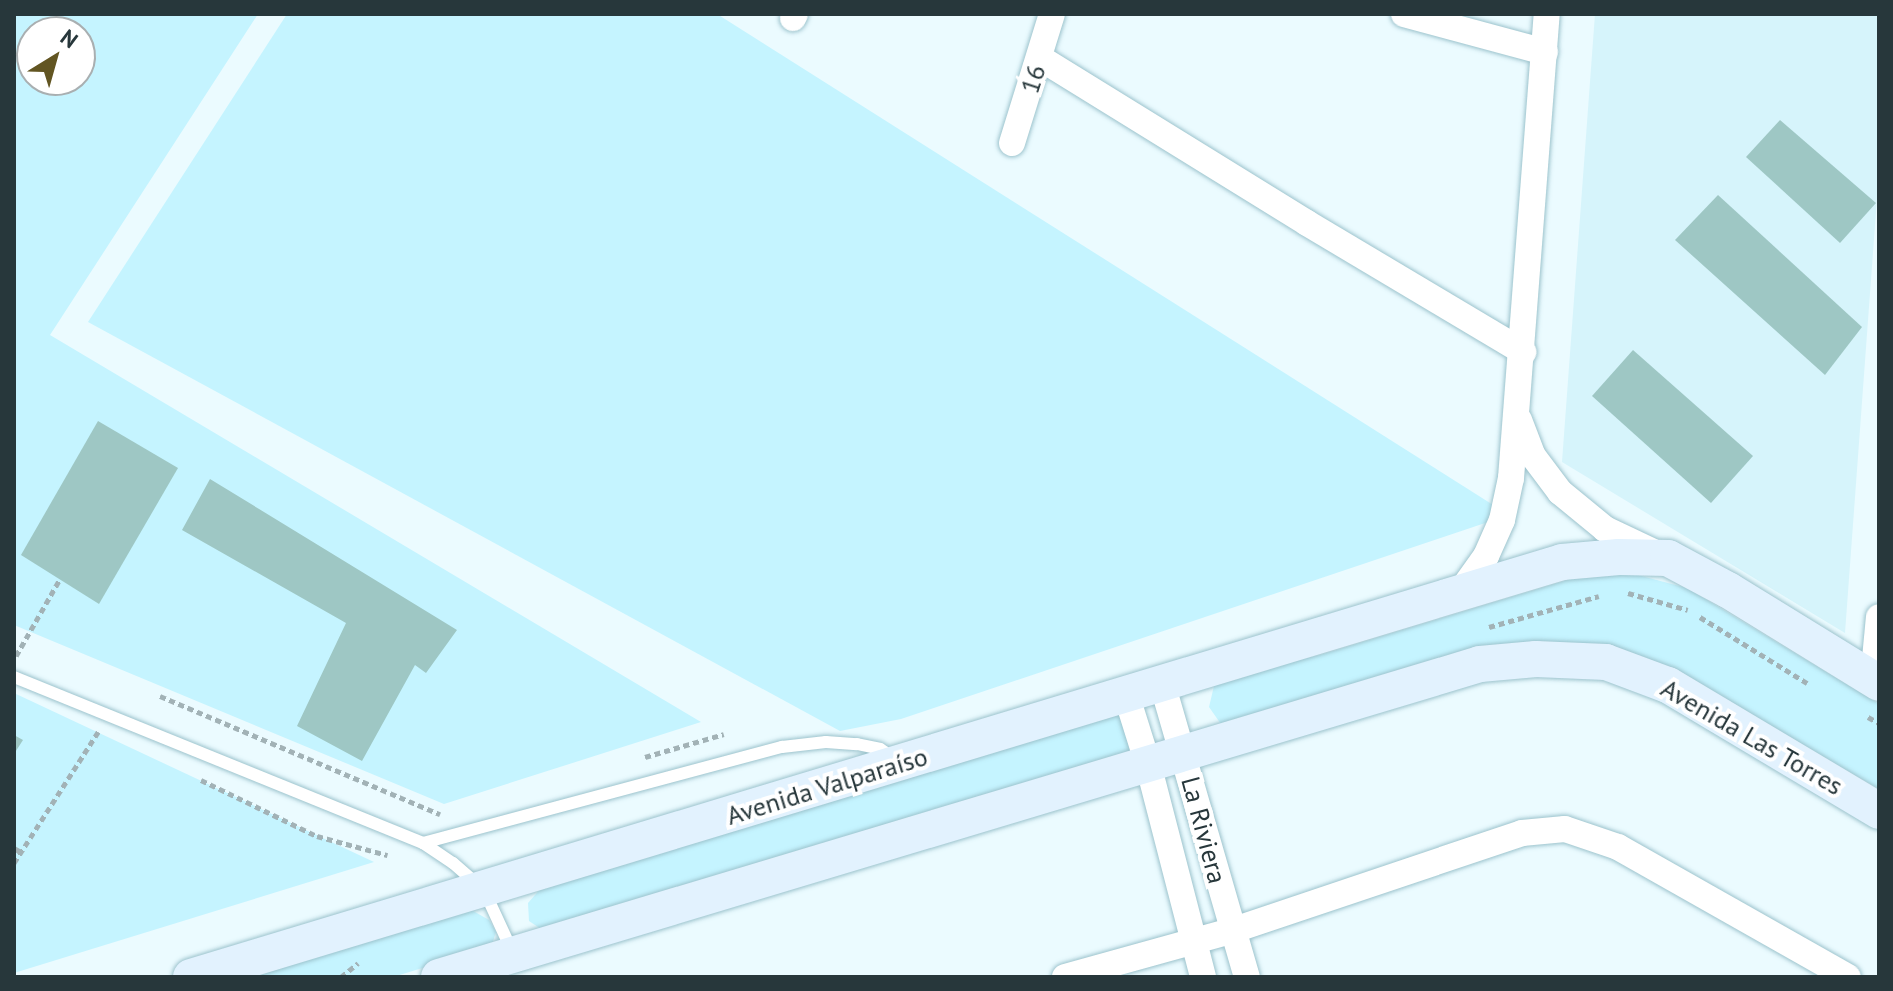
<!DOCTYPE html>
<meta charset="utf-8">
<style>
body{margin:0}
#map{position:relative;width:1893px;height:991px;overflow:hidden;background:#ebfbff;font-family:"PT Sans",sans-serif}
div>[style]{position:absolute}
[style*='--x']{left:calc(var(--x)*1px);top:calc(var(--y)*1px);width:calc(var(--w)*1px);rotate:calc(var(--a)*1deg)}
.built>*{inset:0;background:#d6f4fb}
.green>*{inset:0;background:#c5f4ff}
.building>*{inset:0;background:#9ec7c4}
.path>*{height:5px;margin-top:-2.5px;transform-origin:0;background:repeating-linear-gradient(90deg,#a2b2b6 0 6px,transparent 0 10px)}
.roads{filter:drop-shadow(0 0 2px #9cc3cd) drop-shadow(0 0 2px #9cc3cd)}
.lane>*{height:12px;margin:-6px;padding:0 6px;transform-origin:6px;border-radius:6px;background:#fff}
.street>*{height:26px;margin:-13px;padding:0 13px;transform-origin:13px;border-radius:13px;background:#fff}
.secondary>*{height:36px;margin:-18px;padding:0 18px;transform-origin:18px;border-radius:18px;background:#e2f2fe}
span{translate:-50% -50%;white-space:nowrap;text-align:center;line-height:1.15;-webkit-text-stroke:8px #fff;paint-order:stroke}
.street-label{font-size:26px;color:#27373b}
.frame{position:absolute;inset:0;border:16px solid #27373b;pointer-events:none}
.north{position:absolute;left:16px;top:16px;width:80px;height:80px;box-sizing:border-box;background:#fff;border:2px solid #a9afb1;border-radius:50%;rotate:37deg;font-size:22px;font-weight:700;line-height:32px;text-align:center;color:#27373b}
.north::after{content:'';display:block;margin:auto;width:28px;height:36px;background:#625522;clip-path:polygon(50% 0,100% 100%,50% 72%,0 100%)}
</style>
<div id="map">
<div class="built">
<div style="clip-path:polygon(1595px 14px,1879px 14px,1879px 171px,1845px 633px,1562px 462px)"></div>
</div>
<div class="green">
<div style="clip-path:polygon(evenodd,14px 14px,258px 14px,50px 335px,701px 722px,444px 804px,14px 625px,14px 14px,32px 32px,80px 32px,80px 80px,32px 80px,32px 32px)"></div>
<div style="clip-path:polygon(287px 14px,717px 14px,1509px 515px,901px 719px,840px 731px,88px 322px)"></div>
<div style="clip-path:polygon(1630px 573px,1687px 588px,1879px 704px,1879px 789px,1769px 725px,1610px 652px,1223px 727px,1209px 707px,1214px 686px,1245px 673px,1320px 655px,1574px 578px)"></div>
<div style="clip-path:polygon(14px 693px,374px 862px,14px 973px)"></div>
<div style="clip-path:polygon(1121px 713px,1132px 755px,544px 931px,529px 921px,528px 903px,542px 887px)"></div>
<div style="clip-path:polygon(461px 904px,489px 920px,496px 932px,491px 947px,393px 977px,214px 977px)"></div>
</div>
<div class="building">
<div style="clip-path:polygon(1780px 120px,1876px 203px,1840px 243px,1746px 157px)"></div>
<div style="clip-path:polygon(1718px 195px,1862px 327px,1825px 375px,1675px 240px)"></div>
<div style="clip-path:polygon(1633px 350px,1753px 456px,1711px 503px,1592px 396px)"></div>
<div style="clip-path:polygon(98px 421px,178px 468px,99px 604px,21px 555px)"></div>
<div style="clip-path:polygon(210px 479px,457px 630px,426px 673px,415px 665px,362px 761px,297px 726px,346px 623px,182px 530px)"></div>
<div style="clip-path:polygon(14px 735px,23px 740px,14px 754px)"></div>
</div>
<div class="path">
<div style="--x:1628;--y:593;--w:62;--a:15.8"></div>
<div style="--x:1700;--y:617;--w:126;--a:31.7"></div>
<div style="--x:1489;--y:627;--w:114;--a:-15.7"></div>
<div style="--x:16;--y:656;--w:89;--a:-60.3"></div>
<div style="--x:160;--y:696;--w:304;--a:22.9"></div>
<div style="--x:1868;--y:717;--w:13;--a:29"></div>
<div style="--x:645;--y:757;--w:82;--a:-16.2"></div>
<div style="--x:201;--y:780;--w:129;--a:25.8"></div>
<div style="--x:317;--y:836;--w:73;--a:15.2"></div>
<div style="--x:14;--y:848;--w:8;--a:30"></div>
<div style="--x:14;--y:863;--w:156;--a:-57.3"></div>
<div style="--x:341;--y:977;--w:22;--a:-39"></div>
</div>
<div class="roads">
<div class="lane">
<div style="--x:14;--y:677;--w:441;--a:22.1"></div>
<div style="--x:423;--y:843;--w:36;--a:34"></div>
<div style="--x:453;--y:863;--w:41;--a:41.1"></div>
<div style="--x:484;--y:890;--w:67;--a:65.3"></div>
<div style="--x:423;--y:843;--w:372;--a:-15"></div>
<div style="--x:782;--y:747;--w:44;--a:-6.5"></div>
<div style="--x:826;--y:742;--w:31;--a:4"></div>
<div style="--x:857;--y:744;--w:24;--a:12"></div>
<div style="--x:880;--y:749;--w:15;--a:32"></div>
</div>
<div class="street">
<div style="--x:1404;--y:14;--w:146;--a:15.1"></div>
<div style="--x:793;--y:18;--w:4;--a:-63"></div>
<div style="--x:1040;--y:58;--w:314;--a:31.7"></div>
<div style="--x:1307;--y:223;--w:252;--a:30.8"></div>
<div style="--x:1012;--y:143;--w:135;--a:-72.8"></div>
<div style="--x:1519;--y:420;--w:39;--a:69"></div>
<div style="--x:1533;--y:456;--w:45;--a:53.1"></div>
<div style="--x:1560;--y:492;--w:58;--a:39.4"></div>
<div style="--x:1605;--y:529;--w:59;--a:25.3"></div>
<div style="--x:1461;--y:591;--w:43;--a:-54.5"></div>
<div style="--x:1486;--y:556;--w:39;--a:-66"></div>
<div style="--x:1502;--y:520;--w:43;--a:-77.9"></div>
<div style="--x:1511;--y:478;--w:465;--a:-85.6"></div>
<div style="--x:1873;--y:680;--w:63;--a:-84.6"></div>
<div style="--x:1162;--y:683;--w:306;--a:73.9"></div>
<div style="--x:1126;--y:694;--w:73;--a:72.6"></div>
<div style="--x:1148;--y:764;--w:220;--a:75.5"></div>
<div style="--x:1065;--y:977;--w:172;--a:-15.5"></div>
<div style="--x:1231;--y:931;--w:307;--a:-18.6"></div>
<div style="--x:1522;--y:833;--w:43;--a:-5.3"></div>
<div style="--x:1565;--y:829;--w:56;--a:18.8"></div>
<div style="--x:1618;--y:847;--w:264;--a:29.5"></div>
</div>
<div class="secondary">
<div style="--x:191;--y:977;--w:1432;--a:-16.84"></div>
<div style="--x:1562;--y:562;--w:57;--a:-5"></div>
<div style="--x:1619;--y:557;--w:49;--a:1.2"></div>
<div style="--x:1668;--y:558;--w:68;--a:28.1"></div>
<div style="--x:1728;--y:590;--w:177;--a:31.6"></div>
<div style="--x:439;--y:977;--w:1087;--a:-16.73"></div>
<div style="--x:1480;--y:664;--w:56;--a:-5.1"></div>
<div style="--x:1536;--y:659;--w:70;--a:2.5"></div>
<div style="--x:1606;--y:662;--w:66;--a:20.4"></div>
<div style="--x:1668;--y:685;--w:246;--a:30.8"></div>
</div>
</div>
<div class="street-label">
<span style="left:1033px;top:79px;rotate:-72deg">16</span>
<span style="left:1752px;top:737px;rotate:30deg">Avenida Las Torres</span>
<span style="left:827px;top:786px;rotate:-17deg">Avenida Valparaíso</span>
<span style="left:1204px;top:830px;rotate:75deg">La Riviera</span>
</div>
<div class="frame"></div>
<div class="north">N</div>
</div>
